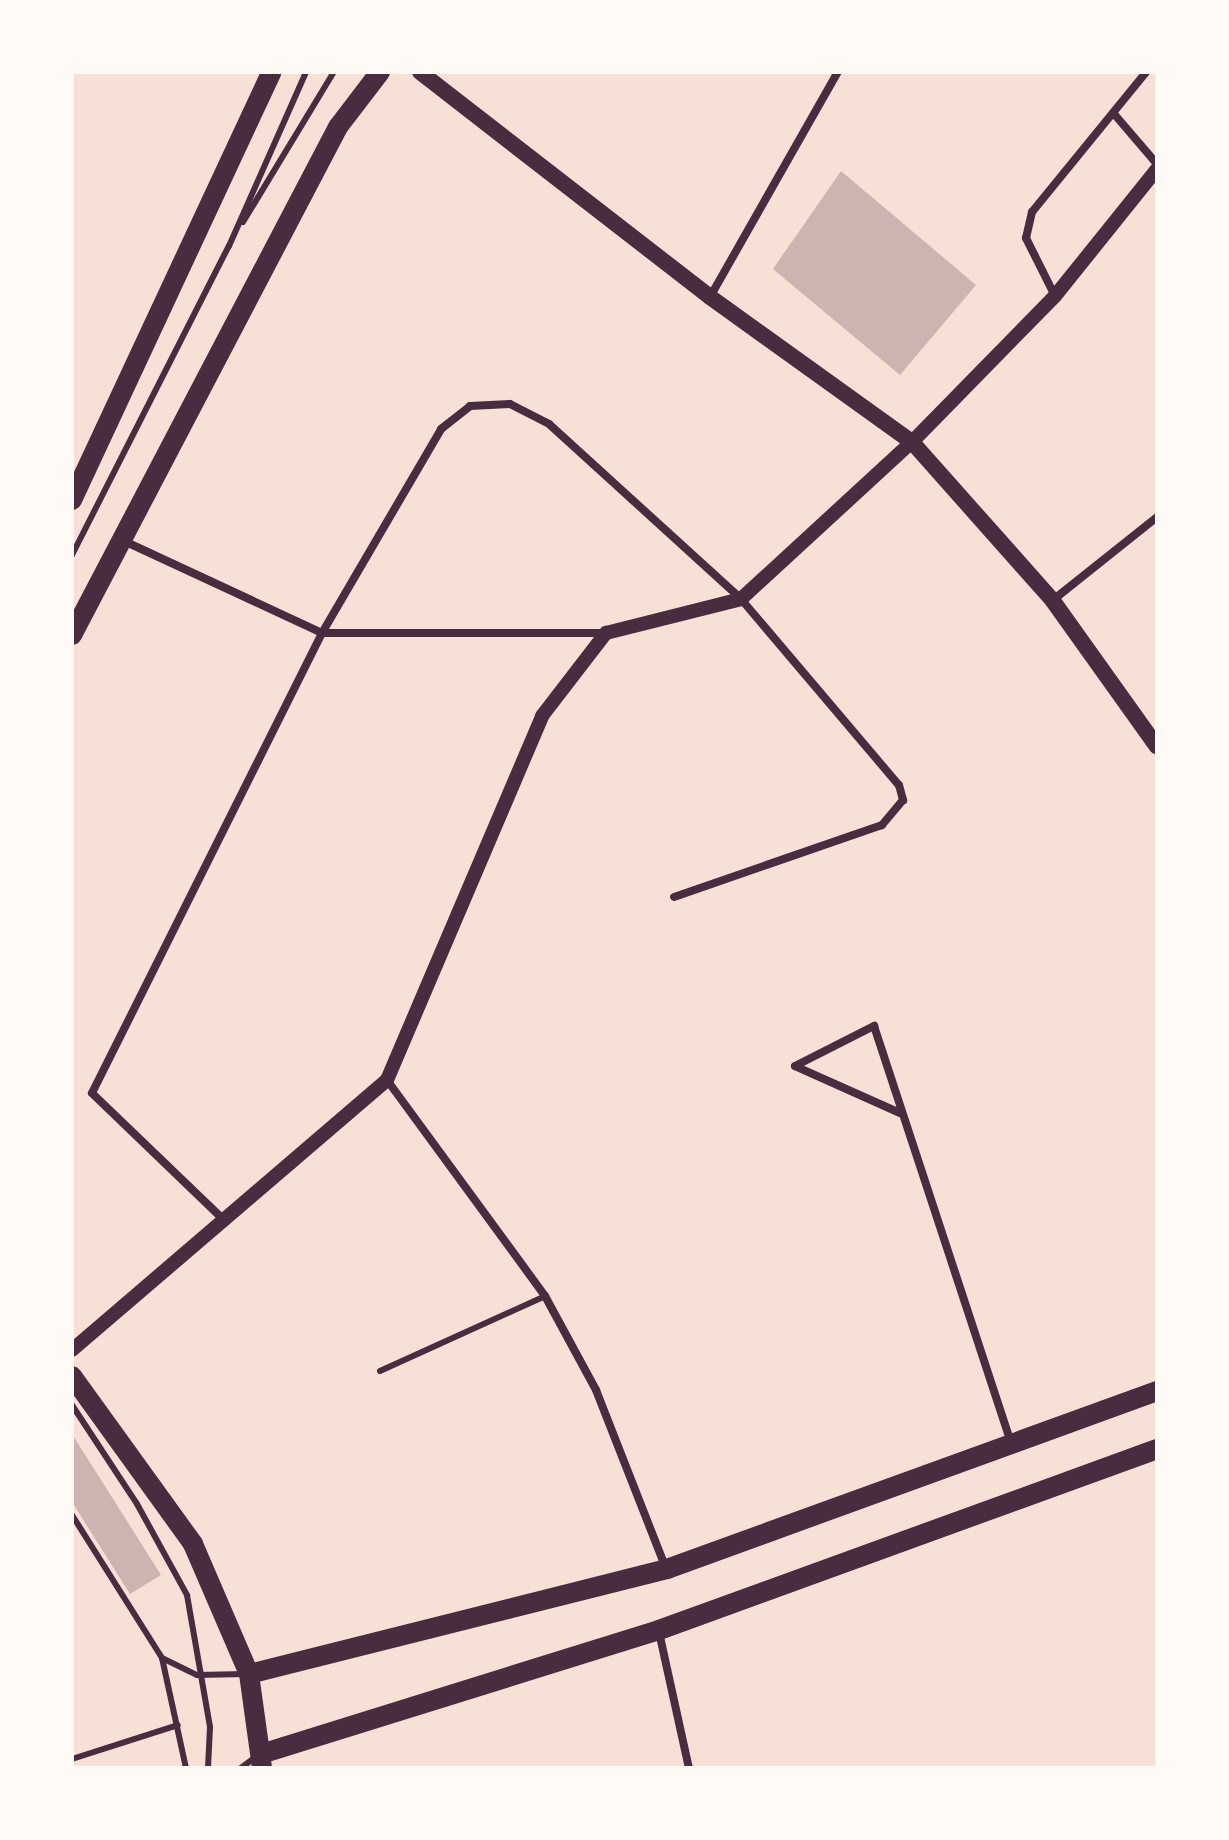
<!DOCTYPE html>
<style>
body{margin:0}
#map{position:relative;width:1229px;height:1840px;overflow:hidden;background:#f7e1d7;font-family:"Times New Roman",serif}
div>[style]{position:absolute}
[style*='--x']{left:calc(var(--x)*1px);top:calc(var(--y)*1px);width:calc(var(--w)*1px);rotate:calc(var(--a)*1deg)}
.building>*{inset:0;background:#ccb4b1}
.service>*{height:6px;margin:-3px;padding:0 3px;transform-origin:3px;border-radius:3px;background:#4a2c40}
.minor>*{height:8px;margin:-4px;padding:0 4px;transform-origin:4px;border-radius:4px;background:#4a2c40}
.tertiary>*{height:14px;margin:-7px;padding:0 7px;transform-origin:7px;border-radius:7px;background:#4a2c40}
.secondary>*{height:16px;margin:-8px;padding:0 8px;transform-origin:8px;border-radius:8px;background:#4a2c40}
.primary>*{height:20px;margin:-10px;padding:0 10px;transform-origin:10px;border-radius:10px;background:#4a2c40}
span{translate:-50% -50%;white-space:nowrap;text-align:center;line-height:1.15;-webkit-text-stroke:7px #fffaf5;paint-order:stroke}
.frame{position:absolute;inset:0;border:74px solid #fffaf5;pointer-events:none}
</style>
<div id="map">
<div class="building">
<div style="clip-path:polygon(841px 171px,976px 285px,900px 375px,773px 269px)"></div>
<div style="clip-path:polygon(72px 1434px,161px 1575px,130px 1594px,72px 1502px)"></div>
</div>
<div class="service">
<div style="--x:243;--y:222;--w:175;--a:-58.8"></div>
<div style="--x:72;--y:555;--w:347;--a:-63.1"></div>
<div style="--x:229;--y:246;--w:190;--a:-66.1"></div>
<div style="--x:380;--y:1371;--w:181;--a:-24.4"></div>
<div style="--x:72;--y:1405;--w:118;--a:56.7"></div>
<div style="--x:137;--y:1504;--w:104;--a:61.2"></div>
<div style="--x:187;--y:1595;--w:134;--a:80.1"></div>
<div style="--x:210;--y:1727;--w:41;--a:92.8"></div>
<div style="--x:72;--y:1515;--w:169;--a:57.8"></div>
<div style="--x:162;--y:1658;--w:113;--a:77.7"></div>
<div style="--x:162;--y:1658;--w:39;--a:26"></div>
<div style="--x:197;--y:1675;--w:49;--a:-1.2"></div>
<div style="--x:72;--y:1759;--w:111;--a:-17.8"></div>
<div style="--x:241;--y:1768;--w:20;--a:-37"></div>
</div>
<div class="minor">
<div style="--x:1115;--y:115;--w:65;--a:49.4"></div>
<div style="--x:1055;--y:296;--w:65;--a:-116.6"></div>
<div style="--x:1026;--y:238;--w:27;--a:-77"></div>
<div style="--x:1032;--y:212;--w:181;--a:-50.8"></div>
<div style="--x:710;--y:297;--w:259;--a:-60.4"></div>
<div style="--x:124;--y:541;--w:218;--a:24.9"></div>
<div style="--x:322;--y:633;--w:284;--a:0"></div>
<div style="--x:1053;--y:600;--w:133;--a:-38.6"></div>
<div style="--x:387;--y:1080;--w:268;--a:53.8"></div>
<div style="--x:545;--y:1296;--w:107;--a:61.5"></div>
<div style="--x:596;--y:1390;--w:192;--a:68.6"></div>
<div style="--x:900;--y:1113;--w:115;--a:-155.9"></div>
<div style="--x:795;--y:1066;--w:89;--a:-26.9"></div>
<div style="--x:874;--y:1026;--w:436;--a:71.8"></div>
<div style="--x:226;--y:1222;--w:186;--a:-136.1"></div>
<div style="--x:92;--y:1093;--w:514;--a:-63.43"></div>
<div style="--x:322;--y:633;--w:236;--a:-59.7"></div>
<div style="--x:441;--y:429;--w:37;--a:-38"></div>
<div style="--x:470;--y:406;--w:40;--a:-2.9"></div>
<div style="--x:510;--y:404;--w:44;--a:27.1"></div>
<div style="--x:549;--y:424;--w:260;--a:42.3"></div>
<div style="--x:741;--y:599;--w:244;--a:49.7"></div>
<div style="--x:899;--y:785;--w:16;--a:75"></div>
<div style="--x:903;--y:800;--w:33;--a:130"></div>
<div style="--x:882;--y:825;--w:220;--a:160.9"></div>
<div style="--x:659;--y:1632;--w:139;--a:77.6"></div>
</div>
<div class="tertiary">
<div style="--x:72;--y:1350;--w:415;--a:-40.6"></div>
<div style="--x:387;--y:1080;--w:396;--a:-66.9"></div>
<div style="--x:542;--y:716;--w:105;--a:-52.4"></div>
<div style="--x:606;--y:633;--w:139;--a:-14.1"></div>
<div style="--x:741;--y:599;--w:232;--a:-42.6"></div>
<div style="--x:912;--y:442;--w:204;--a:-45.6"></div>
<div style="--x:1055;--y:296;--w:163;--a:-51.2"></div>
</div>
<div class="secondary">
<div style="--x:420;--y:72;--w:367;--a:37.8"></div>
<div style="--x:710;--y:297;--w:249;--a:35.7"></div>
<div style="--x:912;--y:442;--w:213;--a:48.4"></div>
<div style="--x:1053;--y:601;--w:179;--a:54.5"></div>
</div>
<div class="primary">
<div style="--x:72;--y:500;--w:472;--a:-65"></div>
<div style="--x:72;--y:635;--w:573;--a:-62.36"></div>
<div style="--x:338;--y:127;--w:69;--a:-52.6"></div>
<div style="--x:72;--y:1376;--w:207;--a:54.2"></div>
<div style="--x:193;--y:1544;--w:142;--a:66.7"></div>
<div style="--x:249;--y:1674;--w:95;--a:82.1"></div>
<div style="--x:249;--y:1674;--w:431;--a:-14.1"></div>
<div style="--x:667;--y:1569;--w:521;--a:-19.96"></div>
<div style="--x:261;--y:1754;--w:417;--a:-17.3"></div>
<div style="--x:659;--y:1630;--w:530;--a:-19.97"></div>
</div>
<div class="frame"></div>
</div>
